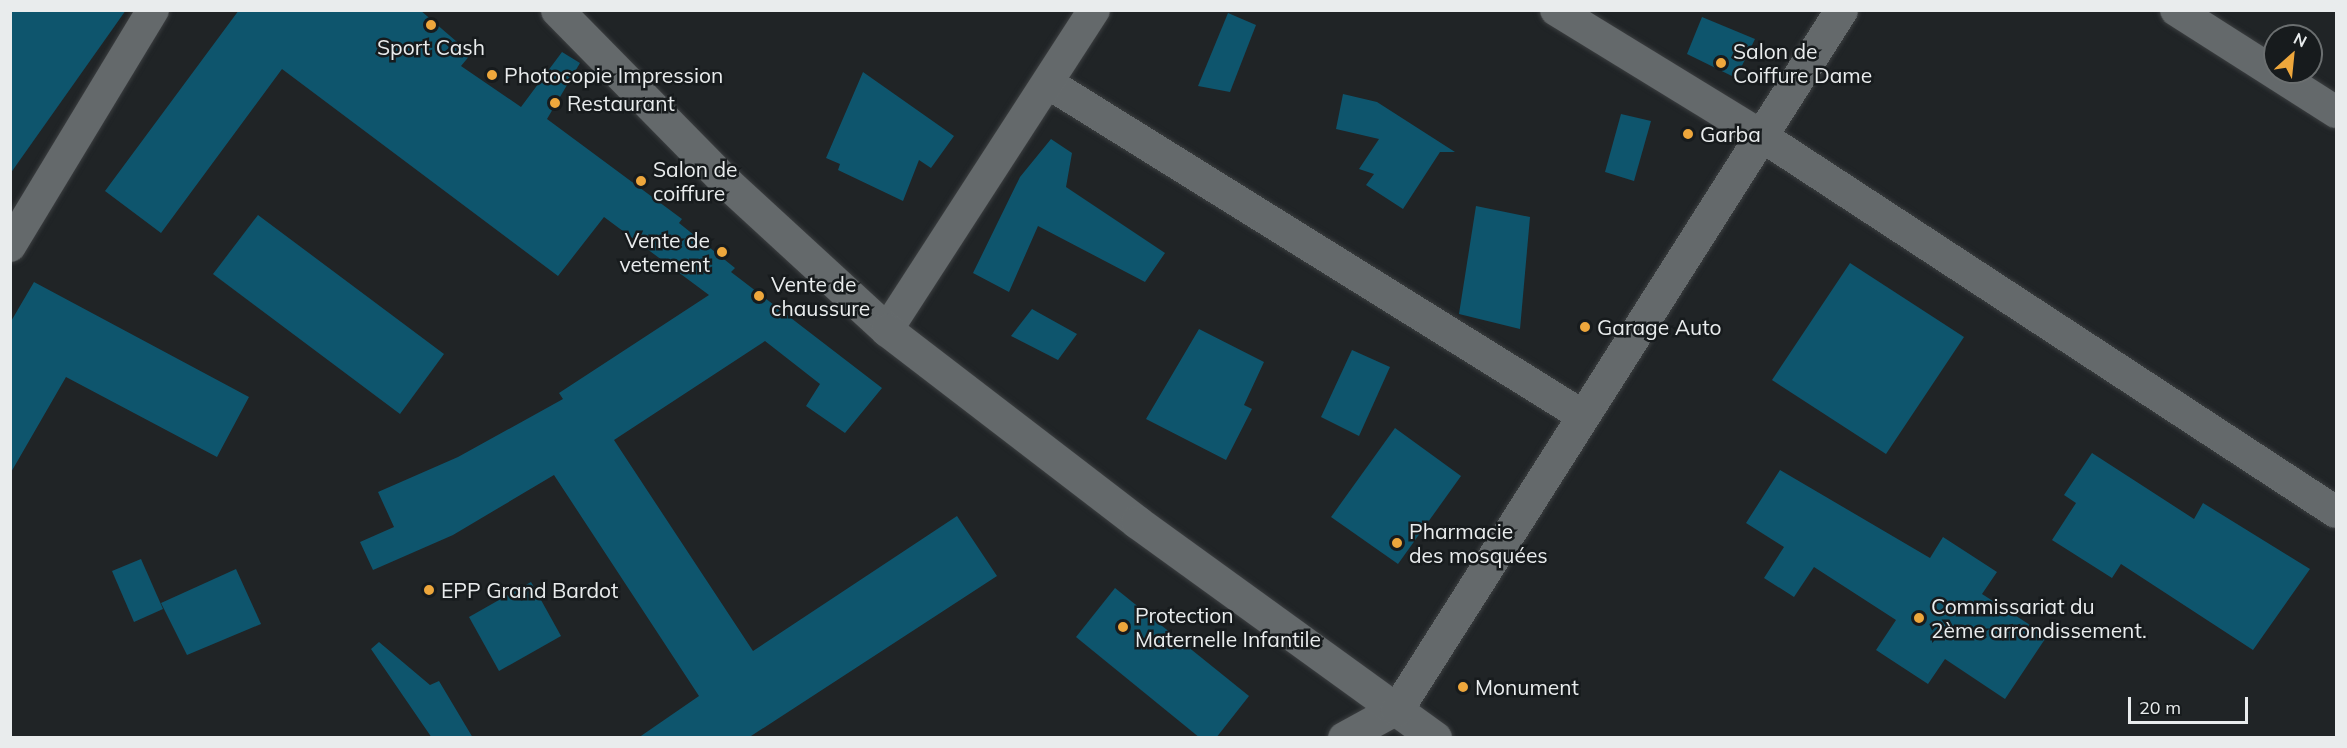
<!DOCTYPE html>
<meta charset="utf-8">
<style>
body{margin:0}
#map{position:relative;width:2347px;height:748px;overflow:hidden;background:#202426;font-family:Mulish,sans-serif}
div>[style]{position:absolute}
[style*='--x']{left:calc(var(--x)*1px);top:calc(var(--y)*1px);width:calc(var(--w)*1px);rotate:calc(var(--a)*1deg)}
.building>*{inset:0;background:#0e556d}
.roads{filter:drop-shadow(0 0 2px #3b3e40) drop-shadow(0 0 2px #3b3e40)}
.minor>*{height:32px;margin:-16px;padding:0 16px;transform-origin:16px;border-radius:16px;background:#64696b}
.tertiary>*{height:33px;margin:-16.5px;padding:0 16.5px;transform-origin:16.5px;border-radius:16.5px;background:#64696b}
.dots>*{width:16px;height:16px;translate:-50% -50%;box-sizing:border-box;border:3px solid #171b1d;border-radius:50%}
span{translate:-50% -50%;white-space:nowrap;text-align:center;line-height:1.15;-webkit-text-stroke:5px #171b1d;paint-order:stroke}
.poi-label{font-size:21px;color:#e9eced}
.left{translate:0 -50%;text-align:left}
.right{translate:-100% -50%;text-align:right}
.frame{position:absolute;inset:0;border:12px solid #e9eced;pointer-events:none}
.north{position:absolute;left:2263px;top:24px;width:60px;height:60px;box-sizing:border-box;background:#171b1d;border:2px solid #6b6f70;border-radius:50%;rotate:27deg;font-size:16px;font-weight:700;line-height:24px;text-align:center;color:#e9eced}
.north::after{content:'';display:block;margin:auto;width:21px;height:27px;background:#eea73c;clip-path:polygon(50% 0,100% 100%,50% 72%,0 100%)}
.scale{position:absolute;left:2128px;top:697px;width:120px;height:27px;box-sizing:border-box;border:3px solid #e9eced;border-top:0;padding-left:8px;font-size:18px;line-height:21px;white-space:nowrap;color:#e9eced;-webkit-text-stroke:4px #171b1d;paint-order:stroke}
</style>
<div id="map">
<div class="building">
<div style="clip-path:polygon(10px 10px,126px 10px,10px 174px)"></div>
<div style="clip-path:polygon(239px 10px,420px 10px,471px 54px,461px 66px,521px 107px,562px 52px,580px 63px,547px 119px,682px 219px,679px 223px,735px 268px,731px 272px,882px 388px,845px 433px,806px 406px,820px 384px,765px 341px,614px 440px,753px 651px,957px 516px,997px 576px,748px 738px,638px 738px,699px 696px,554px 475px,453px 535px,373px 570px,360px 542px,394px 527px,378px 492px,458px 457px,563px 399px,559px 393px,709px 295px,604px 217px,558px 276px,282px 69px,161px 233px,105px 191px)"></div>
<div style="clip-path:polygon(1228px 13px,1256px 25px,1230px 92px,1198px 86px)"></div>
<div style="clip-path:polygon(1702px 17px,1755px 39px,1736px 78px,1687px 54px)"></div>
<div style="clip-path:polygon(863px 72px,954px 136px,931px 168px,919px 160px,903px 201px,838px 170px,840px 164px,826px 158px)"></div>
<div style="clip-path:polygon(1343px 94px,1377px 102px,1455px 152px,1440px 152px,1403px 209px,1366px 185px,1374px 174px,1359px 169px,1379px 139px,1336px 129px)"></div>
<div style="clip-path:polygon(1621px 114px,1651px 121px,1634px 181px,1605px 172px)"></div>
<div style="clip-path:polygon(1051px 139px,1072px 153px,1066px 187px,1165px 253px,1145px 282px,1038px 226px,1009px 292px,973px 273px,1020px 177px)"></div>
<div style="clip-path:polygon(1476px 206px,1530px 217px,1520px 329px,1459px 314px)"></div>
<div style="clip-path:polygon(258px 215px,444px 354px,400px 414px,213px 274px)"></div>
<div style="clip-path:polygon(1850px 263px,1964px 337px,1886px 454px,1772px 380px)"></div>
<div style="clip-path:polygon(34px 282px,249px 397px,217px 457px,66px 377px,10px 474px,10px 323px)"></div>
<div style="clip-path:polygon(1032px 309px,1077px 334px,1058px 360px,1011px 336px)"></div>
<div style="clip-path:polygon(1199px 329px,1264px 362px,1244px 405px,1252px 409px,1226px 460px,1146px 419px)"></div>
<div style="clip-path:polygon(1352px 350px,1390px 367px,1359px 436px,1321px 417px)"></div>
<div style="clip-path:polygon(1395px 428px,1461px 476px,1398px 564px,1331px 517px)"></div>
<div style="clip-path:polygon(2092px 453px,2194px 519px,2203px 503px,2310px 569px,2253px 650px,2121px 564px,2112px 578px,2052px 540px,2076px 503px,2064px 495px)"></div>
<div style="clip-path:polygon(1780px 470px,1930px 558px,1943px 537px,1997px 572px,1982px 594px,2047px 636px,2005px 699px,1945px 659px,1928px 684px,1876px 650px,1896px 620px,1814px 567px,1794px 597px,1764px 578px,1784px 547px,1746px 523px)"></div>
<div style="clip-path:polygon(141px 559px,163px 609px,134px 622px,112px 571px)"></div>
<div style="clip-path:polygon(236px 569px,261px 624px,187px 655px,161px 603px)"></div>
<div style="clip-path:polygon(531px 582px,561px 636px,499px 671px,469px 617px)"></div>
<div style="clip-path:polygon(1115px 588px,1249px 696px,1216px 738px,1200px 738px,1076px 637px)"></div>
<div style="clip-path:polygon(379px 642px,430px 685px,439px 681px,473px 738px,432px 738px,371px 649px)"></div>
</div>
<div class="roads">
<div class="minor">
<div style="--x:1556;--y:10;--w:239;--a:31.5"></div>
<div style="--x:1760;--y:135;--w:688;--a:33.21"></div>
<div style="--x:2176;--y:10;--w:190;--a:32.5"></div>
<div style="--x:1048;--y:83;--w:630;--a:31.9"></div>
<div style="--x:10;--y:246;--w:276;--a:-58.8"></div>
<div style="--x:887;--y:330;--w:381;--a:-57.1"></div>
<div style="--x:1344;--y:738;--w:60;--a:-28.7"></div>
</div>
<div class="tertiary">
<div style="--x:557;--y:10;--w:241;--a:45.5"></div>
<div style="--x:726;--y:182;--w:219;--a:42.6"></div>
<div style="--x:887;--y:330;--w:315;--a:37.5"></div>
<div style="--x:1137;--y:522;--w:368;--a:35.9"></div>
<div style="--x:1397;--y:709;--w:828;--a:-57.58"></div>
</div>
</div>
<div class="dots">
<div style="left:431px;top:25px;background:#eea73c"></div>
<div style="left:1721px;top:63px;background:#eea73c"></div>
<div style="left:492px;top:75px;background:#eea73c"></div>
<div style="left:555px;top:103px;background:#eea73c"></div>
<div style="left:1688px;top:134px;background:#eea73c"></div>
<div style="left:641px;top:181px;background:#eea73c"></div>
<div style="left:722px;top:252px;background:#eea73c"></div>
<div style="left:759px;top:296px;background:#eea73c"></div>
<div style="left:1585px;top:327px;background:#eea73c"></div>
<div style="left:1397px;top:543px;background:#eea73c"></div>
<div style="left:429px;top:590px;background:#eea73c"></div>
<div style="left:1919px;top:618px;background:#eea73c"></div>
<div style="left:1123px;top:627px;background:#eea73c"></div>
<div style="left:1463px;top:687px;background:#eea73c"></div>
</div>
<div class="poi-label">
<span style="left:431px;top:47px">Sport Cash</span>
<span class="left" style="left:1733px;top:63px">Salon de<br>Coiffure Dame</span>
<span class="left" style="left:504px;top:75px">Photocopie Impression</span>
<span class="left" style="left:567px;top:103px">Restaurant</span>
<span class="left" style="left:1700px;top:134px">Garba</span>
<span class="left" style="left:653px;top:181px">Salon de<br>coiffure</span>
<span class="right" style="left:710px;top:252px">Vente de<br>vetement</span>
<span class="left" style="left:771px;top:296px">Vente de<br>chaussure</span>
<span class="left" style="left:1597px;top:327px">Garage Auto</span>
<span class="left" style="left:1409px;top:543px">Pharmacie<br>des mosquées</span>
<span class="left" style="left:441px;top:590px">EPP Grand Bardot</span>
<span class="left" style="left:1931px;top:618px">Commissariat du<br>2ème arrondissement.</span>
<span class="left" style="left:1135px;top:627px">Protection<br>Maternelle Infantile</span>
<span class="left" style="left:1475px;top:687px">Monument</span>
</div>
<div class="frame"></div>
<div class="north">N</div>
<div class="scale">20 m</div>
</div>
